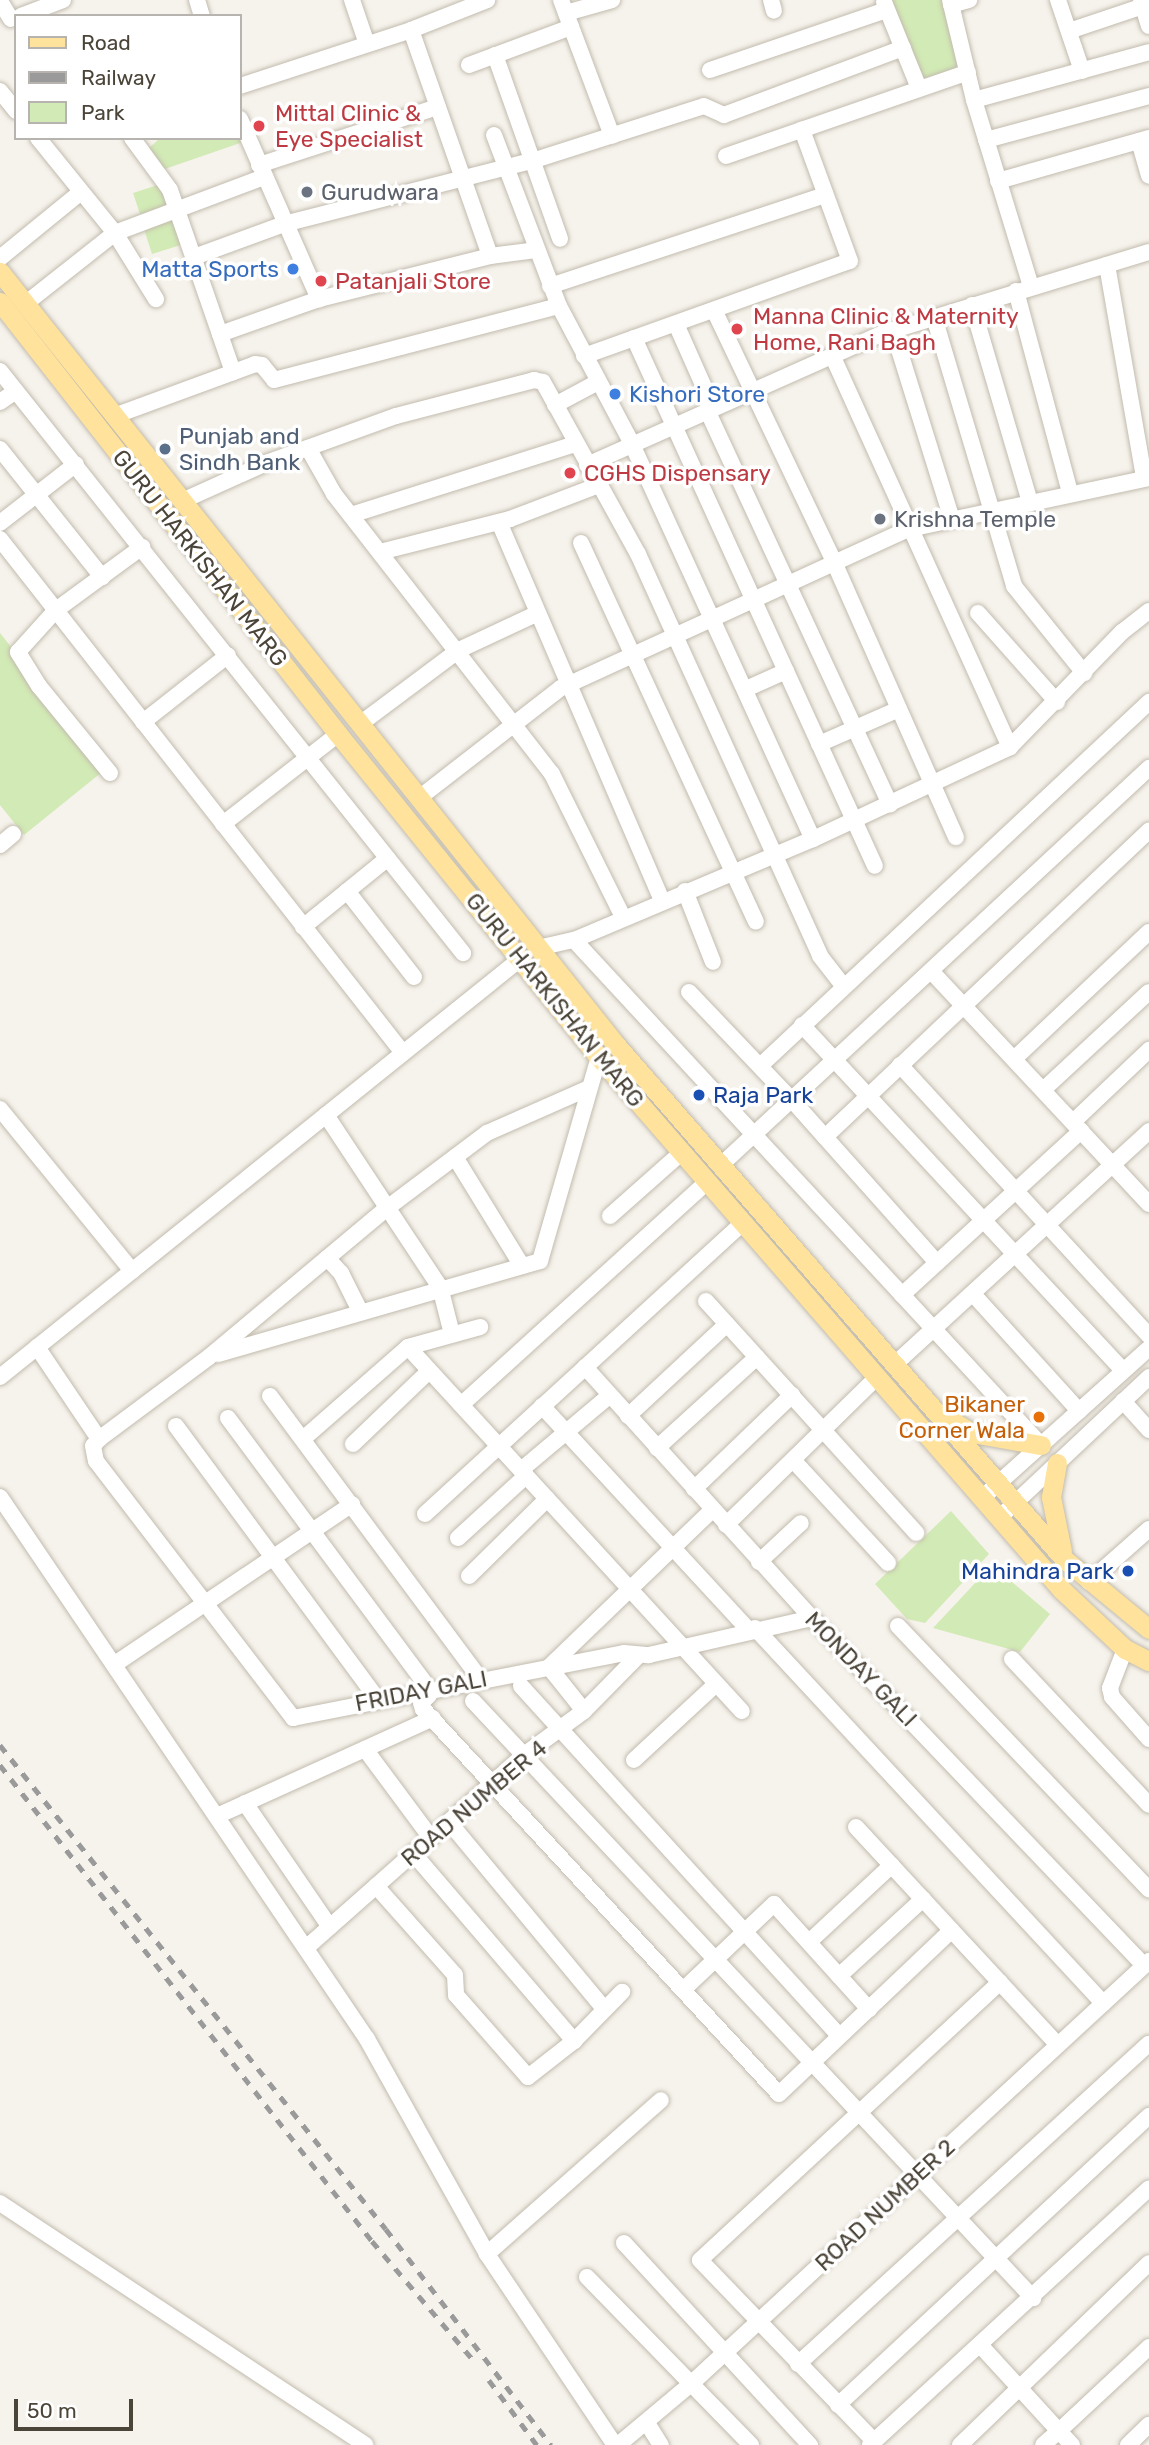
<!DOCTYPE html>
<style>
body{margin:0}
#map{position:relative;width:1149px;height:2445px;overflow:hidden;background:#f6f3ec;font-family:Rubik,sans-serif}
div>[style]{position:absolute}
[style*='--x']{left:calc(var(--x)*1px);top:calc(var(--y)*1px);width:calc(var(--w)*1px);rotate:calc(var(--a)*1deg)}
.green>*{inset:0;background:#d2eab5}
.roads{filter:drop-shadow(0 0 2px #c2bbae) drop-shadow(0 0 2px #c2bbae)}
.minor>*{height:16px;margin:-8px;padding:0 8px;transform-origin:8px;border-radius:8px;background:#fff}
.major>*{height:19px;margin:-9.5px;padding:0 9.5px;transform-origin:9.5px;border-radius:9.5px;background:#ffe39c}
.rail>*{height:4.5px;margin-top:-2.25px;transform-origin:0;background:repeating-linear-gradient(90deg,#9a9a9a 0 9px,transparent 0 18px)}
.dots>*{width:19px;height:19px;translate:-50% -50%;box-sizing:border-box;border:4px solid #fff;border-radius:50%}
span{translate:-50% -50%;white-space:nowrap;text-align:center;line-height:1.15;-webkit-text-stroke:7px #fff;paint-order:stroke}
.health-label{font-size:23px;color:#be3a42}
.left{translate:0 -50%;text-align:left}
.worship-label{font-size:23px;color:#5b616d}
.shop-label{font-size:23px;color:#366cbe}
.right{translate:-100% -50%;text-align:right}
.service-label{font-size:23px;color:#4e5e75}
.street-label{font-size:23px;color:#4b4439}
.transit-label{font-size:23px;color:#164399}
.food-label{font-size:23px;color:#c56008}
.legend{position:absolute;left:14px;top:14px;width:228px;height:126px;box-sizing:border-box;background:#fff;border:2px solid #b7b4b0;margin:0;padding:9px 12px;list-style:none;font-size:21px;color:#4b4439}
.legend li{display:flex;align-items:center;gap:14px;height:35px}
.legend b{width:35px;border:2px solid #b7b4b0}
.scale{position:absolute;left:14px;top:2399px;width:119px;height:32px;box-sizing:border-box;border:4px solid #4b4439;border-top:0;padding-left:9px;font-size:21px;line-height:24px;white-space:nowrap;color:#4b4439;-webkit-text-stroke:5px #fff;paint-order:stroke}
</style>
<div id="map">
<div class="green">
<div style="clip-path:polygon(887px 0,948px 0,966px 70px,920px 83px)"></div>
<div style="clip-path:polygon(240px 134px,243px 142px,162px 170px,147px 150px,160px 138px,240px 138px)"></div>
<div style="clip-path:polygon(164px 183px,173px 210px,142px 220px,133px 193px)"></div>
<div style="clip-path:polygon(175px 216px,184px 244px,152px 254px,143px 226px)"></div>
<div style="clip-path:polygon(0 633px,107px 768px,24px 835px,0 805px)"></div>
<div style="clip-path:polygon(951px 1511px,989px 1554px,925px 1623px,907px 1619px,875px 1584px)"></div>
<div style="clip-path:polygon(992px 1565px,1050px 1614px,1020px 1652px,933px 1628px)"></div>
</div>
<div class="roads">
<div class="minor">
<div style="--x:197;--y:0;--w:17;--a:73"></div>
<div style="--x:352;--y:0;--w:46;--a:71.2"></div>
<div style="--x:561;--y:0;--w:145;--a:69.4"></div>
<div style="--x:771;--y:0;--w:11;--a:75"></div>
<div style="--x:950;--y:0;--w:103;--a:76.5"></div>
<div style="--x:974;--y:100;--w:195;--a:73"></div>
<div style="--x:1058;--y:0;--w:75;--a:71.3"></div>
<div style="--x:1141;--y:0;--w:27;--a:73"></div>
<div style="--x:0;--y:1;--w:21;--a:59"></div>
<div style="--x:884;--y:2;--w:93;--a:67.9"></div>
<div style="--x:951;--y:5;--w:19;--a:-16"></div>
<div style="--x:566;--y:13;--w:48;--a:-15.8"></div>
<div style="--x:21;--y:16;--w:45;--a:-20.9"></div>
<div style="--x:411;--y:30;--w:239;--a:70.7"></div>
<div style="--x:490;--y:256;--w:46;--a:-7.4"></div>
<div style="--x:1069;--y:31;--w:84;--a:-18.6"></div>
<div style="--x:495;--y:55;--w:195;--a:70.5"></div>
<div style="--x:469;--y:65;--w:109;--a:-20.4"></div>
<div style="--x:710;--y:70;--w:186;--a:-18.8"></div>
<div style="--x:240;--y:86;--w:180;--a:-18.1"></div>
<div style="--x:411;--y:30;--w:82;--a:-21.5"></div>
<div style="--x:0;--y:91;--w:26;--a:51"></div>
<div style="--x:974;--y:100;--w:181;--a:-15.3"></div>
<div style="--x:240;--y:119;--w:197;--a:66.3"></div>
<div style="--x:494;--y:135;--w:183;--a:69.2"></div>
<div style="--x:559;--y:306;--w:154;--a:62.1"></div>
<div style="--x:631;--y:442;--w:437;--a:65.4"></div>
<div style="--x:38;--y:138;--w:122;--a:51"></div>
<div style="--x:115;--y:233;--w:78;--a:58.2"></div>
<div style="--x:132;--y:138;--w:64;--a:53.8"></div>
<div style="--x:170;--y:190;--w:193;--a:70.9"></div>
<div style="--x:986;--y:140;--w:169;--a:-15.1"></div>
<div style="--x:1139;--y:141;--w:36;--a:74"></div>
<div style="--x:726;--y:156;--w:256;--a:-19.1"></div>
<div style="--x:259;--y:165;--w:188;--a:-18"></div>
<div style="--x:998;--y:181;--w:157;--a:-15.9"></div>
<div style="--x:194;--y:257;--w:96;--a:-20.1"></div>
<div style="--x:284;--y:224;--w:259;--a:-14.3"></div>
<div style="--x:535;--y:160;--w:177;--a:-17.7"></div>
<div style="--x:704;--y:106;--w:22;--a:24"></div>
<div style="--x:724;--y:115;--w:191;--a:-20.5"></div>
<div style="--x:0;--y:258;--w:104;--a:-39.2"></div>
<div style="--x:1107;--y:265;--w:216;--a:80.1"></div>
<div style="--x:550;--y:286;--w:290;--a:-18.3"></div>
<div style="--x:1016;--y:291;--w:209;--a:75"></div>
<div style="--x:25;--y:304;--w:115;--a:-38.3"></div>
<div style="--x:115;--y:233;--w:159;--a:-20.6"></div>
<div style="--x:972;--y:305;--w:205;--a:73.6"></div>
<div style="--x:714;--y:310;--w:279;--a:64.5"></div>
<div style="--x:834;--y:562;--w:301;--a:66.1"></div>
<div style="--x:934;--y:317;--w:281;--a:73.4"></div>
<div style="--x:1014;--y:586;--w:112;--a:51.2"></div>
<div style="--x:676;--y:324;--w:91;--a:66"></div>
<div style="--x:893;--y:330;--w:198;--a:72.7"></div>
<div style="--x:220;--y:334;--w:105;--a:-19.5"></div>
<div style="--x:319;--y:299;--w:176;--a:-14.1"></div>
<div style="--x:634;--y:338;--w:580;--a:65.47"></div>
<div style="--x:832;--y:355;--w:431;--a:65.6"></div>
<div style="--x:584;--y:356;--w:282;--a:-19.7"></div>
<div style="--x:850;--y:261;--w:140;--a:-110.1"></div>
<div style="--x:0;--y:371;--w:744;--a:51.5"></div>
<div style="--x:0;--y:402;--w:19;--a:-35"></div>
<div style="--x:555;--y:405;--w:49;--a:-28.1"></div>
<div style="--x:707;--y:410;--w:435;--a:65.1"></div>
<div style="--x:114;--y:416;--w:150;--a:-20.2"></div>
<div style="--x:255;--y:364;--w:7;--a:8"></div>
<div style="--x:262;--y:365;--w:19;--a:51"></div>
<div style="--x:274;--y:380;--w:294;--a:-14.6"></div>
<div style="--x:308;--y:448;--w:53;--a:60.5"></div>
<div style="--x:334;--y:494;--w:355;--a:52.1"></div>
<div style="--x:552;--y:774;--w:160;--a:63.6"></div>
<div style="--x:0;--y:449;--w:164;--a:51.4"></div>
<div style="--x:587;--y:465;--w:325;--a:-24"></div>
<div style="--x:884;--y:333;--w:277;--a:-17"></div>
<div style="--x:182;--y:501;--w:92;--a:-24.3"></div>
<div style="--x:266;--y:463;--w:138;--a:-19.9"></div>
<div style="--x:396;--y:416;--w:143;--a:-14.6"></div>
<div style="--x:534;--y:380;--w:9;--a:13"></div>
<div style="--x:543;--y:382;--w:196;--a:61.1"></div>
<div style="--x:638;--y:554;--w:441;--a:65.6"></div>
<div style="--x:820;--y:956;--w:37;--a:52"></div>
<div style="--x:351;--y:515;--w:235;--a:-17.6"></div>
<div style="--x:499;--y:522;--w:412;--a:66.7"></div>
<div style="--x:0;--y:523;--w:96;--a:-37.8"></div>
<div style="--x:0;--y:539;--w:653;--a:51.9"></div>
<div style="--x:581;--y:543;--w:417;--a:65.2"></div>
<div style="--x:380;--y:552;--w:134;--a:-14.2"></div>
<div style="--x:510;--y:519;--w:95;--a:-20.9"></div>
<div style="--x:978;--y:613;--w:119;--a:48.4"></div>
<div style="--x:746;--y:689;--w:44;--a:-24.2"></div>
<div style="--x:143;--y:722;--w:108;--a:-38.2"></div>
<div style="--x:360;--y:724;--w:124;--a:-36.8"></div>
<div style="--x:459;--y:650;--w:85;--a:-25.1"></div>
<div style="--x:819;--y:744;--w:87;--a:-23.6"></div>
<div style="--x:110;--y:773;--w:112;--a:-129.2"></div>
<div style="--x:39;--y:686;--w:40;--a:-122"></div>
<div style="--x:18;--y:652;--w:57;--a:-47.9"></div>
<div style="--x:56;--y:610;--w:107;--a:-36.2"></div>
<div style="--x:419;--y:798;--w:180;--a:-37.8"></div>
<div style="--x:561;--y:688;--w:383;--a:-24.6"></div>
<div style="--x:909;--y:529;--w:245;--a:-12"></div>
<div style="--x:223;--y:824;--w:146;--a:-38"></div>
<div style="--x:0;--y:845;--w:17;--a:-40"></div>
<div style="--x:347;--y:891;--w:109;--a:52.1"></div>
<div style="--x:685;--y:891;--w:76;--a:68.5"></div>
<div style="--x:303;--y:927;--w:109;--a:-39.1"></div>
<div style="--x:574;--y:940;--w:688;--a:47.24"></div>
<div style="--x:538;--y:948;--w:37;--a:-13"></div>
<div style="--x:574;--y:940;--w:259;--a:-22.9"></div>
<div style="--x:813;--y:839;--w:217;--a:-25"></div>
<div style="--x:1010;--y:747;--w:161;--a:-45.8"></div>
<div style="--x:1122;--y:632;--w:34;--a:-38"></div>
<div style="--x:931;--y:971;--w:319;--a:46.9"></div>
<div style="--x:689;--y:992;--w:149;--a:46.4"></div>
<div style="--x:792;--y:1100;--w:218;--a:48.3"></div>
<div style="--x:802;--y:1025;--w:472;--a:47.1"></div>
<div style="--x:1014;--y:1059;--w:185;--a:-43.3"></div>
<div style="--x:900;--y:1065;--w:368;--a:47.4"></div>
<div style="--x:760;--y:1066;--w:533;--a:-43.1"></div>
<div style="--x:589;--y:1088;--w:111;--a:156.2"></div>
<div style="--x:487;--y:1133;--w:125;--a:143.1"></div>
<div style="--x:387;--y:1208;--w:232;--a:140.1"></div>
<div style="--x:209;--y:1357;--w:137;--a:143.3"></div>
<div style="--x:99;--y:1439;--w:9;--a:131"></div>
<div style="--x:93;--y:1446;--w:15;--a:79"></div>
<div style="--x:96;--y:1461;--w:324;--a:52.5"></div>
<div style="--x:293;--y:1718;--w:337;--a:-11.1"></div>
<div style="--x:624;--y:1653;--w:25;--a:5"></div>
<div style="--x:649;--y:1655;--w:167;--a:-12.8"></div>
<div style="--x:1043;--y:1090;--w:144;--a:-42.8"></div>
<div style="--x:0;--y:1109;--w:209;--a:50.8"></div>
<div style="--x:326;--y:1115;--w:206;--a:56.5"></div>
<div style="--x:440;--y:1287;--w:49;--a:75.7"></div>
<div style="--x:1073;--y:1122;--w:105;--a:-43.5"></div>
<div style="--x:825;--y:1137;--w:446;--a:-43.4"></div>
<div style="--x:455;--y:1157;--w:128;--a:58.4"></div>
<div style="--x:721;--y:1165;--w:584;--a:-42.85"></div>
<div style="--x:610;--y:1216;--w:96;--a:-41.6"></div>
<div style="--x:327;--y:1258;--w:21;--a:47"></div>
<div style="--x:341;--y:1273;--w:42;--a:63.4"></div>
<div style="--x:973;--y:1294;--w:158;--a:47.8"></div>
<div style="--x:902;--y:1295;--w:243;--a:-42.5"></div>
<div style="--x:706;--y:1301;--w:313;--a:47.8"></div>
<div style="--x:37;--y:1347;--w:111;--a:56"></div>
<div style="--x:408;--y:1347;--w:494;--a:47.5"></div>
<div style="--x:218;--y:1354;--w:335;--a:-16.1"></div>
<div style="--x:540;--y:1261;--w:212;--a:-73.9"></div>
<div style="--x:895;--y:1364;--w:345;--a:-42.5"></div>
<div style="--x:585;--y:1367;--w:338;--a:47.9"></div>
<div style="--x:812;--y:1618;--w:480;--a:46.3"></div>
<div style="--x:0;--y:1377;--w:666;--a:-38.78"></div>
<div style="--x:270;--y:1396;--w:352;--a:53.4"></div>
<div style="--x:1123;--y:1401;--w:39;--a:48"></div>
<div style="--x:461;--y:1405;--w:332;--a:-42.2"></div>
<div style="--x:542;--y:1406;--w:305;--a:47.3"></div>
<div style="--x:628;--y:1416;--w:135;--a:-42.9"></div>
<div style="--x:228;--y:1418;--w:334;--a:53.4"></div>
<div style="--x:427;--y:1686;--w:9;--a:77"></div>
<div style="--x:429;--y:1695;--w:11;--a:135"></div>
<div style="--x:421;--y:1703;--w:6;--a:72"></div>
<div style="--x:423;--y:1709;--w:524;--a:47.24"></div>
<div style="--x:779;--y:2094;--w:238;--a:-43.5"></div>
<div style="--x:176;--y:1426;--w:339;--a:53.6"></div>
<div style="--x:303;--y:1439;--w:140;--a:-41.2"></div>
<div style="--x:408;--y:1347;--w:75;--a:-15.5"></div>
<div style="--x:353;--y:1444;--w:105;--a:-43.8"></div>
<div style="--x:657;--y:1448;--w:135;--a:-42.3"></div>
<div style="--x:793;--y:1460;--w:140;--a:47.3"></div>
<div style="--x:521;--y:1470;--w:116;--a:-40.1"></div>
<div style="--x:694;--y:1489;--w:136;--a:-43.8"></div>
<div style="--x:0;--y:1497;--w:655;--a:55.9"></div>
<div style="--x:367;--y:2039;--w:246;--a:60.8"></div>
<div style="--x:487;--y:2254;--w:230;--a:56.2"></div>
<div style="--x:982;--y:1498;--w:224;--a:-41.9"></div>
<div style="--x:425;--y:1514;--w:431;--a:-42.5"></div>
<div style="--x:999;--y:1518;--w:206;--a:-43.2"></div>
<div style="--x:726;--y:1525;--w:211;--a:-44.4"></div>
<div style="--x:458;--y:1538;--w:92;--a:-42.4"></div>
<div style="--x:759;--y:1562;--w:57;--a:-42.9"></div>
<div style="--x:469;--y:1576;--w:110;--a:-44.6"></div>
<div style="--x:1089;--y:1582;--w:80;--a:-41.5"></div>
<div style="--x:898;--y:1626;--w:364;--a:46.4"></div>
<div style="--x:755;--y:1628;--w:512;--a:47.14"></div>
<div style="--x:1125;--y:1649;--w:42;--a:111"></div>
<div style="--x:1110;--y:1688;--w:9;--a:77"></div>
<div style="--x:1112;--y:1697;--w:56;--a:48.6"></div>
<div style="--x:1012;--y:1659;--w:200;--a:46.8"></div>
<div style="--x:115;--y:1664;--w:286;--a:-34"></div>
<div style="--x:549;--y:1667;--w:226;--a:-43.9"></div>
<div style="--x:549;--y:1667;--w:56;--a:51.5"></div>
<div style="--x:521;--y:1686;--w:473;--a:47.7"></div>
<div style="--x:473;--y:1701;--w:819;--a:46.83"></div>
<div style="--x:365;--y:1749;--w:111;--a:53.4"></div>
<div style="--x:634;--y:1760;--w:112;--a:-42.8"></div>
<div style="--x:245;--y:1803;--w:150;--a:55.6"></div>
<div style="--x:217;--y:1816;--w:237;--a:-24.4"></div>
<div style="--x:449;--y:1822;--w:243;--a:50.3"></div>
<div style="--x:856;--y:1827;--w:297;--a:47.2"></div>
<div style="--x:413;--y:1853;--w:248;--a:49.4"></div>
<div style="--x:376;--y:1886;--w:119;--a:48.4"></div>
<div style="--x:455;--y:1975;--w:20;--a:87"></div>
<div style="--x:456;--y:1995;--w:109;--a:48.7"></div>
<div style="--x:528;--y:2077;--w:58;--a:-38"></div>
<div style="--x:574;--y:2041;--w:69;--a:-45.6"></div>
<div style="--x:809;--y:1942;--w:113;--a:-42.9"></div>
<div style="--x:306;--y:1948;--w:291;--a:-41.5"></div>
<div style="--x:524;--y:1755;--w:74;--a:-36.3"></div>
<div style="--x:584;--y:1711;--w:78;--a:-45.5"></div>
<div style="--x:839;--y:1976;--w:114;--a:-42.5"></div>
<div style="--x:684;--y:1989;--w:124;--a:-43.4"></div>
<div style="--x:774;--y:1904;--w:142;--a:47.9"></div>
<div style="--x:0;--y:2203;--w:438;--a:33.5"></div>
<div style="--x:624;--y:2243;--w:275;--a:47.4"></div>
<div style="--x:487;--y:2254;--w:232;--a:-41.5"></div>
<div style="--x:587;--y:2277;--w:235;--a:45.7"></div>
<div style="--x:981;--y:2346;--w:115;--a:47.5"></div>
<div style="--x:1059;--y:2431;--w:21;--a:139"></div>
<div style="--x:798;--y:2364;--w:475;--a:-42.4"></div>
<div style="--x:838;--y:2405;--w:425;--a:-42.9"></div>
<div style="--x:647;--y:2423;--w:26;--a:58"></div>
<div style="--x:874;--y:2441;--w:251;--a:-133.9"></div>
<div style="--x:700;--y:2260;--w:409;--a:-42.8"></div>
<div style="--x:618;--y:2445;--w:98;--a:-40"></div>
<div style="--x:693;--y:2382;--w:621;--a:-42.71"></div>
<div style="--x:870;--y:2445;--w:379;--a:-42.6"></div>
<div style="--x:960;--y:2445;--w:262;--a:-43.9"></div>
<div style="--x:1072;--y:2445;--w:19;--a:-133"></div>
<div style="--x:1059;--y:2431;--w:123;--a:-43"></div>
<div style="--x:1128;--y:2445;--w:29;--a:-44"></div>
</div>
<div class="major">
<div style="--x:0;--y:272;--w:988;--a:51.45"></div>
<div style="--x:616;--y:1045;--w:682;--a:48.92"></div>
<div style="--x:1064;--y:1559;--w:110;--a:39.5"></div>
<div style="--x:0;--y:302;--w:549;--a:51.96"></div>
<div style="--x:338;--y:734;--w:415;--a:51.1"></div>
<div style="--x:599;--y:1057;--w:705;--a:49.03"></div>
<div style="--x:1061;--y:1589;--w:88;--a:43.2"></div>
<div style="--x:1125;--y:1649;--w:27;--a:27"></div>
<div style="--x:952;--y:1421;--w:23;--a:31"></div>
<div style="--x:972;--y:1433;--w:70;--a:9.9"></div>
<div style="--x:1057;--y:1463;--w:35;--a:100"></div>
<div style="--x:1051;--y:1497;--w:55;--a:78.5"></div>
</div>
</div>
<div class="rail">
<div style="--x:0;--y:1745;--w:619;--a:51.43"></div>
<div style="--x:386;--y:2229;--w:272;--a:52.6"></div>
<div style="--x:0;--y:1765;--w:604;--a:51.99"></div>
<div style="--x:372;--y:2241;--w:157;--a:49.6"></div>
<div style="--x:489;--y:2380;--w:81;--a:53.6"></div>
</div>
<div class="dots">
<div style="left:259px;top:126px;background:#e0444e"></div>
<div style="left:307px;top:192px;background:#6b7280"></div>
<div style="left:293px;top:269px;background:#3f7fe0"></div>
<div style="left:321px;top:281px;background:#e0444e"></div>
<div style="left:737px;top:329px;background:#e0444e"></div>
<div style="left:615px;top:394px;background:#3f7fe0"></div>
<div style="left:165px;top:449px;background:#5c6f8a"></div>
<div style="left:570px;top:473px;background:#e0444e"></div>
<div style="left:880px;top:519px;background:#6b7280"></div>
<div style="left:699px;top:1095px;background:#1a4fb4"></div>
<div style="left:1039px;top:1417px;background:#e8710a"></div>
<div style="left:1128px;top:1571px;background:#1a4fb4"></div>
</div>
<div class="health-label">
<span class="left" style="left:275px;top:126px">Mittal Clinic &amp;<br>Eye Specialist</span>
<span class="left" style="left:335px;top:281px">Patanjali Store</span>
<span class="left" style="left:753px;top:329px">Manna Clinic &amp; Maternity<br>Home, Rani Bagh</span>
<span class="left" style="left:584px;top:473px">CGHS Dispensary</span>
</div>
<div class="worship-label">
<span class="left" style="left:321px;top:192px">Gurudwara</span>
<span class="left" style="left:894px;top:519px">Krishna Temple</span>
</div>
<div class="shop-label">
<span class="right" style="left:279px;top:269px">Matta Sports</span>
<span class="left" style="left:629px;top:394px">Kishori Store</span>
</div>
<div class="service-label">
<span class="left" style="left:179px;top:449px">Punjab and<br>Sindh Bank</span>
</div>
<div class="street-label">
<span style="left:200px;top:558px;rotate:52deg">GURU HARKISHAN MARG</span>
<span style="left:555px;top:1000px;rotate:51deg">GURU HARKISHAN MARG</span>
<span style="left:861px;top:1669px;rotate:46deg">MONDAY GALI</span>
<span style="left:421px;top:1691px;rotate:-11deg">FRIDAY GALI</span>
<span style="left:474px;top:1803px;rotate:-40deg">ROAD NUMBER 4</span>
<span style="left:885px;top:2205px;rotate:-43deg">ROAD NUMBER 2</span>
</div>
<div class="transit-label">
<span class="left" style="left:713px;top:1095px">Raja Park</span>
<span class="right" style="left:1114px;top:1571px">Mahindra Park</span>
</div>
<div class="food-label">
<span class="right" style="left:1025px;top:1417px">Bikaner<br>Corner Wala</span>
</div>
<ul class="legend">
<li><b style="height:9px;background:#ffe39c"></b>Road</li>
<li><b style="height:9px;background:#9a9a9a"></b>Railway</li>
<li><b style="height:19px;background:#d2eab5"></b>Park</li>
</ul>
<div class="scale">50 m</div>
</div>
